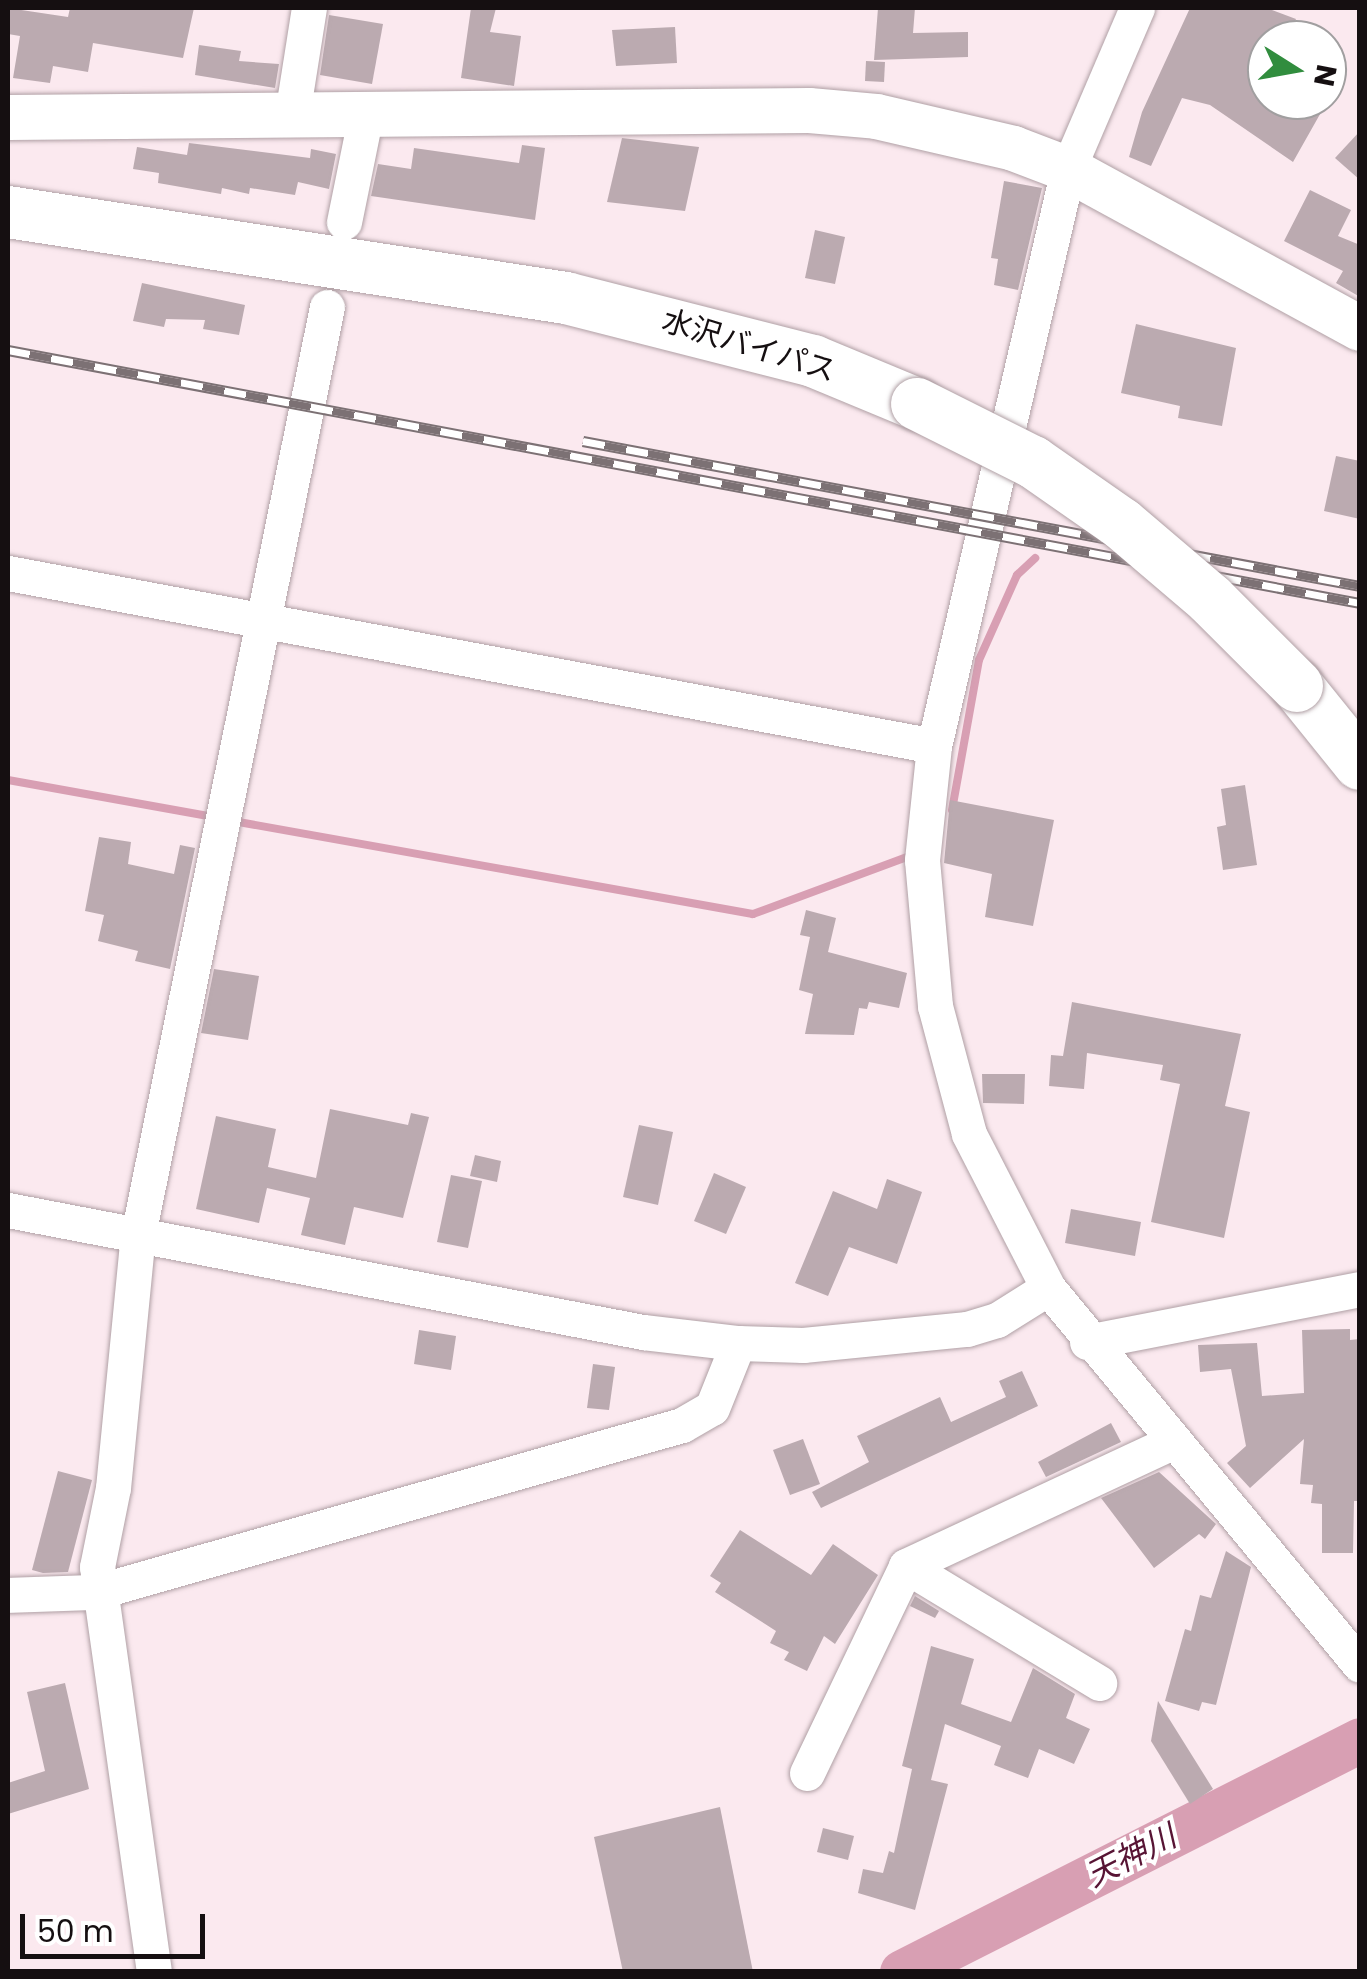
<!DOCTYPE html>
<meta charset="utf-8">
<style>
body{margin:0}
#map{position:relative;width:1367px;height:1979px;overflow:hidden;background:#fbe9ef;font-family:Poppins,"Noto Sans JP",sans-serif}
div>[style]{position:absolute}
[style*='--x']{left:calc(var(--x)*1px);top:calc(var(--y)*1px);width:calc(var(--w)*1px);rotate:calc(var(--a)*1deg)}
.stream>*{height:8px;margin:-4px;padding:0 4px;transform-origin:4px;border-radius:4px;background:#d89fb3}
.river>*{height:45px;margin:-22.5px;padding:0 22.5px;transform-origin:22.5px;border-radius:22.5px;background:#d89fb3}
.building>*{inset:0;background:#bbaab0}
.roads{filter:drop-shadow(0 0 2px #b0a0a5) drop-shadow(0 0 2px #b0a0a5)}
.minor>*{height:35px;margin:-17.5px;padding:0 17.5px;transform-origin:17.5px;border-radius:17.5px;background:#fff}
.major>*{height:45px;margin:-22.5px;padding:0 22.5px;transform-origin:22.5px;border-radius:22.5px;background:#fff}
.highway>*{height:52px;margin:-26px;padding:0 26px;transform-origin:26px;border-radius:26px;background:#fff}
.rail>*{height:11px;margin-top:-5.5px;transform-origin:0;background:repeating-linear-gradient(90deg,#fff 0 22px,#7c7174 0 44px);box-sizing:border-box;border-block:2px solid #7c7174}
.bridges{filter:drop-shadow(0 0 2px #b0a0a5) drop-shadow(0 0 2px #b0a0a5)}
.highway-bridge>*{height:52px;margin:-26px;padding:0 26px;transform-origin:26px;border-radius:26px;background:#fff}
span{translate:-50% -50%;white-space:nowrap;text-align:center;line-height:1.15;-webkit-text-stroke:8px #fff;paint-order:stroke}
.street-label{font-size:30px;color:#150f11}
.water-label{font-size:32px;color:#571434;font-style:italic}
.frame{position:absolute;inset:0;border:10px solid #150f11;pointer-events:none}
.north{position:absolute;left:1247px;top:20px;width:100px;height:100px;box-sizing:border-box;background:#fff;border:2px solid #a19fa0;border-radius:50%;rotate:101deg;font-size:28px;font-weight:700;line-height:40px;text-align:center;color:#150f11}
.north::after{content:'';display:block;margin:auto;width:35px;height:45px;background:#318d3e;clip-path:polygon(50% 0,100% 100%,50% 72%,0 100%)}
.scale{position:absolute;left:20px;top:1914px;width:185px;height:45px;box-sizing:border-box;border:5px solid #150f11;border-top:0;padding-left:12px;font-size:30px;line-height:35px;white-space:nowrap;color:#150f11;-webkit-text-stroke:8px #fff;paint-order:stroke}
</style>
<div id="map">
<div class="stream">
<div style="--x:8;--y:780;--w:209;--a:10.2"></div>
<div style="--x:952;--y:810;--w:152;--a:-79.8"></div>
<div style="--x:979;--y:660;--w:93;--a:-65.9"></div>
<div style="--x:1017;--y:575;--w:25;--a:-43"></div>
<div style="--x:233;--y:821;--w:528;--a:10.14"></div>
<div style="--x:753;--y:914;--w:167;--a:-20.3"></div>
</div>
<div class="river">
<div style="--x:902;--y:1972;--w:513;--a:-26.86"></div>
</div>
<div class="building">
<div style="clip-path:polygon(8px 8px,68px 17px,70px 8px,194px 8px,183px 58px,93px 43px,88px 72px,53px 66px,50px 83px,13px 78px,20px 36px,8px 34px)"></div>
<div style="clip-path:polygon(471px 8px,496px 8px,490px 32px,521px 36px,514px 86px,461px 78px)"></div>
<div style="clip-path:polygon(878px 8px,915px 8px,913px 33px,968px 32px,968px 57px,874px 60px)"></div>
<div style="clip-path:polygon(1190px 8px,1267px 8px,1296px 19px,1287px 40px,1267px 40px,1267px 100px,1328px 100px,1293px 162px,1210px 105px,1182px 98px,1151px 166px,1129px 157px,1142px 112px)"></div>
<div style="clip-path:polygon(329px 15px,383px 24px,372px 84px,320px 75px)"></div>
<div style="clip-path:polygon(675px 27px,677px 63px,616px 66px,612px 30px)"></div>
<div style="clip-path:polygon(199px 45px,241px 51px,239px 61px,279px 64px,275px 88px,195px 75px)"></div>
<div style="clip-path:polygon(866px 61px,885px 62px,884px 82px,865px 81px)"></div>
<div style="clip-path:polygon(1360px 131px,1360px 180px,1335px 158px)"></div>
<div style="clip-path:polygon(622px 138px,699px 147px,685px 211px,607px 202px)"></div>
<div style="clip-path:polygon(189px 143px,310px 158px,311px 149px,336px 154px,329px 189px,298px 182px,295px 195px,250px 188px,249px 194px,222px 188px,221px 194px,158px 183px,159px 173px,133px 169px,137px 147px,187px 155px)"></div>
<div style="clip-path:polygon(522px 145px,545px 148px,535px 220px,371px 196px,378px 164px,411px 169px,414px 148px,519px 163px)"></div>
<div style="clip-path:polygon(1004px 181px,1042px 188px,1018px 290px,994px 285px,998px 259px,991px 258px)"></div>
<div style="clip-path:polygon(1310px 190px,1351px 210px,1338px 236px,1360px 245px,1360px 297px,1336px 283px,1343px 271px,1284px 241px)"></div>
<div style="clip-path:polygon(815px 230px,845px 237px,835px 284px,805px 278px)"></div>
<div style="clip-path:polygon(142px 283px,245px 305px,239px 335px,203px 329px,205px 320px,166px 319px,164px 327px,133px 321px)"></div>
<div style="clip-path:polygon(1136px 324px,1236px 348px,1222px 426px,1178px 418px,1180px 406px,1121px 393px)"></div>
<div style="clip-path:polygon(1336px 456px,1360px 461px,1360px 519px,1324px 511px)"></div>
<div style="clip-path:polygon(1245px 785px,1257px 865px,1223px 870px,1217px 827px,1226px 825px,1221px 789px)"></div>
<div style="clip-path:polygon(950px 800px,1054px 820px,1033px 926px,985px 917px,992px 874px,944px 863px)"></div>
<div style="clip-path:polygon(99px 837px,131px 842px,128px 864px,174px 874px,180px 845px,195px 848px,170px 969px,135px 961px,138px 951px,98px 941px,104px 915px,85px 911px)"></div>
<div style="clip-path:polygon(806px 910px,836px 918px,828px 952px,907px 973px,899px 1008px,869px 1002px,867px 1009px,859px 1008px,854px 1035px,805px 1034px,813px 994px,799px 990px,810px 937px,800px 935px)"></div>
<div style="clip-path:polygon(214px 969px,259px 976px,248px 1040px,201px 1033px)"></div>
<div style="clip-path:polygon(1072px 1002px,1241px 1034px,1225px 1106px,1250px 1112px,1224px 1238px,1151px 1222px,1180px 1084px,1160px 1080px,1163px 1065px,1087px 1053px,1084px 1089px,1049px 1086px,1051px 1055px,1063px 1056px)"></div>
<div style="clip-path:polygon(982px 1074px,1025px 1074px,1024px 1104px,983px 1103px)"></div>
<div style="clip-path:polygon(330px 1109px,408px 1125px,411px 1113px,429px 1117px,403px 1218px,354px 1207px,345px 1245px,301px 1235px,310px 1198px,267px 1188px,259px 1223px,196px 1209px,216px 1116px,276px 1129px,268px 1167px,316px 1178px)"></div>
<div style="clip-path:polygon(639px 1125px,673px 1132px,658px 1205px,623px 1197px)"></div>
<div style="clip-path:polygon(475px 1155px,501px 1161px,497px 1182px,470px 1176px)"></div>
<div style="clip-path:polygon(714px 1173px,746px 1187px,726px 1234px,694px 1221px)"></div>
<div style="clip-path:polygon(451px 1175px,482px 1181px,468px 1248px,437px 1242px)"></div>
<div style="clip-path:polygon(887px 1179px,922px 1192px,897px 1264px,849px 1247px,828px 1296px,795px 1283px,833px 1191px,877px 1209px)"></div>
<div style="clip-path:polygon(1071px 1209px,1141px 1222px,1135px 1256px,1065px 1243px)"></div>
<div style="clip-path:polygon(1350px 1329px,1350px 1340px,1360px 1339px,1360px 1501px,1354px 1501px,1353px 1553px,1322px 1553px,1322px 1504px,1311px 1503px,1313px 1485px,1300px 1484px,1304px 1439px,1250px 1488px,1227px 1463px,1246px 1446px,1231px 1369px,1200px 1372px,1198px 1345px,1257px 1343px,1262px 1396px,1304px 1393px,1302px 1330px)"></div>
<div style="clip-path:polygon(419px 1330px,456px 1336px,451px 1370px,414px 1364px)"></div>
<div style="clip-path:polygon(593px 1364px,615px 1367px,609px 1410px,587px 1408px)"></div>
<div style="clip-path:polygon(1022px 1371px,1038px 1406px,821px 1508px,812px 1492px,869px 1462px,857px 1436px,940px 1397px,951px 1422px,1006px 1397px,999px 1381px)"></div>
<div style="clip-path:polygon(1111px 1423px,1121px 1442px,1046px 1477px,1038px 1462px)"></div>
<div style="clip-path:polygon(803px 1439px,820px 1484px,790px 1495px,773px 1450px)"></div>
<div style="clip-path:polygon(58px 1471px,92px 1480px,68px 1572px,43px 1573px,32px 1570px)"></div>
<div style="clip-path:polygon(1159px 1472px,1216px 1524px,1205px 1539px,1199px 1534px,1154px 1568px,1101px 1498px)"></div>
<div style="clip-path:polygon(740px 1530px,811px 1575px,833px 1544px,878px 1575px,835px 1644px,824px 1636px,807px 1671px,784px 1660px,789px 1652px,770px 1643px,776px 1631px,715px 1592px,721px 1583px,710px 1576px)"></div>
<div style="clip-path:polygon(1226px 1551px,1251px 1567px,1216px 1705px,1202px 1702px,1199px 1711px,1165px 1701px,1185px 1629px,1191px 1631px,1200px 1595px,1211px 1598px)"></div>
<div style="clip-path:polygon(915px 1596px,939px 1611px,935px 1618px,910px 1606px)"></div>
<div style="clip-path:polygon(931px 1646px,974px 1659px,961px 1704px,1011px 1722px,1033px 1668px,1075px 1694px,1066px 1718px,1090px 1729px,1074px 1764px,1039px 1749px,1028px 1778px,994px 1765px,1001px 1746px,945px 1724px,931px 1780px,948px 1784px,915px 1910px,858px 1893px,863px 1869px,883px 1873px,889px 1851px,894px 1853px,912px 1769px,902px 1766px)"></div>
<div style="clip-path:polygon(65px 1683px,89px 1789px,8px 1814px,8px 1783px,45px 1771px,27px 1692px)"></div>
<div style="clip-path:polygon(1158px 1701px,1213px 1789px,1190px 1804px,1151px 1741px)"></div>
<div style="clip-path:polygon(720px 1807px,753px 1972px,623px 1972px,594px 1837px)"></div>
<div style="clip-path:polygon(823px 1828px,854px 1836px,848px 1860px,817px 1852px)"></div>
</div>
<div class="roads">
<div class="minor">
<div style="--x:1137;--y:8;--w:175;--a:113.2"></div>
<div style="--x:1068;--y:169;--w:592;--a:103.07"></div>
<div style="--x:934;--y:746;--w:115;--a:96"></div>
<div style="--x:922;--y:860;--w:147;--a:84.9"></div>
<div style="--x:935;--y:1006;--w:132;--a:75.1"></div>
<div style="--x:969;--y:1134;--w:173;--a:62.8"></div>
<div style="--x:1048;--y:1288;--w:489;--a:50.4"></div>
<div style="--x:292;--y:115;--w:108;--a:-81"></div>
<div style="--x:344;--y:222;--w:110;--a:-78.5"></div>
<div style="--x:8;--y:573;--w:942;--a:10.58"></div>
<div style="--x:8;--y:1210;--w:647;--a:10.88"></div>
<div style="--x:643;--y:1332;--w:96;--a:6.6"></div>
<div style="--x:738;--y:1343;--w:65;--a:1.8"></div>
<div style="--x:803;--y:1345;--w:165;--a:-5.6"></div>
<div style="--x:967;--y:1329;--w:31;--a:-17"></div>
<div style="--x:997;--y:1320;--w:60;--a:-32.1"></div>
<div style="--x:1087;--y:1342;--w:278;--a:-11"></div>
<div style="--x:906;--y:1566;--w:226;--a:31.2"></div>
<div style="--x:8;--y:1595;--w:88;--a:-2"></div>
<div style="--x:96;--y:1592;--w:609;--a:-15.91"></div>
<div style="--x:682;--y:1425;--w:34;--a:-30"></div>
<div style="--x:712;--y:1408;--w:70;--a:-68.2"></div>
<div style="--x:807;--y:1773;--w:229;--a:-64.4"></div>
<div style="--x:906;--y:1566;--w:293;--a:-25"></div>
<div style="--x:154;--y:1972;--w:409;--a:-98"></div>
<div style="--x:97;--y:1567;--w:81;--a:-78.6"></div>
<div style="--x:113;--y:1488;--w:254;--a:-84.4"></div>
<div style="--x:138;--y:1235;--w:947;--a:-78.49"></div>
</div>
<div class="major">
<div style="--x:8;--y:117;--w:801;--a:-0.5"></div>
<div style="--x:809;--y:110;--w:67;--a:5.1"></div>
<div style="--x:876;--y:116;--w:141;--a:13.1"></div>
<div style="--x:1013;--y:148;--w:59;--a:20.9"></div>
<div style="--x:1068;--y:169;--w:332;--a:28.6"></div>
</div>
<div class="highway">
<div style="--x:8;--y:212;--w:565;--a:8.76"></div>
<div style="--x:566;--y:298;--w:255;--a:14.3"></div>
<div style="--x:813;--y:361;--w:113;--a:22.5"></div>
<div style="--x:1297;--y:686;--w:100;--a:51.1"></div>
</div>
</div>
<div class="rail">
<div style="--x:8;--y:350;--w:1375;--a:10.6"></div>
<div style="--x:583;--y:441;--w:790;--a:10.57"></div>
</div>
<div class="bridges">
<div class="highway-bridge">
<div style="--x:917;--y:404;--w:130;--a:26.6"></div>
<div style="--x:1033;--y:462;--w:108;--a:34.9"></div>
<div style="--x:1122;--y:524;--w:116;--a:40.4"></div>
<div style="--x:1210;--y:599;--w:123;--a:45"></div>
</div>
</div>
<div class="street-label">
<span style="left:749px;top:346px;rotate:17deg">水沢バイパス</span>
</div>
<div class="water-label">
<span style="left:1131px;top:1856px;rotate:-27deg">天神川</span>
</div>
<div class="frame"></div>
<div class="north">N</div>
<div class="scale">50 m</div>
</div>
